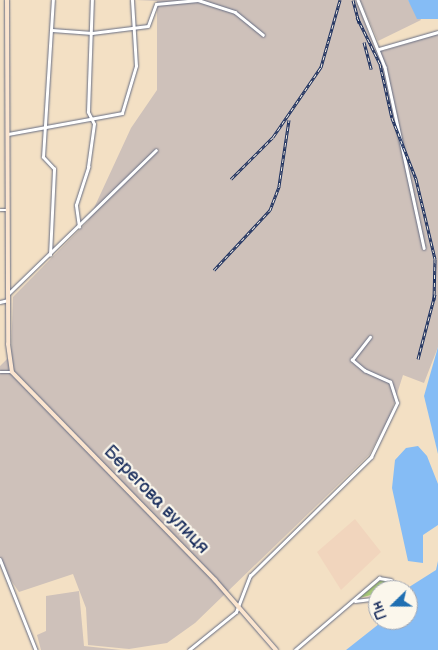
<!DOCTYPE html>
<meta charset="utf-8">
<style>
body{margin:0}
#map{position:relative;width:438px;height:650px;overflow:hidden;background:#f3e0c4;font-family:"Balsamiq Sans",sans-serif}
div>[style]{position:absolute}
[style*='--x']{left:calc(var(--x)*1px);top:calc(var(--y)*1px);width:calc(var(--w)*1px);rotate:calc(var(--a)*1deg)}
.built>*{inset:0;background:#f1d5bd}
.industrial>*{inset:0;background:#cec1ba}
.green>*{inset:0;background:#a8cb74}
.water>*{inset:0;background:#85bcf5}
.roads{filter:drop-shadow(0 0 1px #676d82) drop-shadow(0 0 1px #676d82)}
.street>*{height:2.5px;margin:-1.25px;padding:0 1.25px;transform-origin:1.25px;border-radius:1.25px;background:#fff}
.secondary>*{height:4px;margin:-2px;padding:0 2px;transform-origin:2px;border-radius:2px;background:#fbe5cf}
.rail>*{height:3px;margin-top:-1.5px;transform-origin:0;background:repeating-linear-gradient(90deg,#fbf7ec 0 4px,#1b2f5e 0 8px);box-sizing:border-box;border-block:1px solid #1b2f5e}
span{translate:-50% -50%;white-space:nowrap;text-align:center;line-height:1.15;-webkit-text-stroke:4.5px #fbf7ec;paint-order:stroke}
.street-label{font-size:18px;color:#1b2f5e}
.north{position:absolute;left:368px;top:580px;width:50px;height:50px;box-sizing:border-box;background:#fbf7ec;border:1px solid #a1a7b3;border-radius:50%;rotate:248deg;font-size:14px;font-weight:700;line-height:20px;text-align:center;color:#1b2f5e}
.north::after{content:'';display:block;margin:auto;width:18px;height:22px;background:#1f6fb2;clip-path:polygon(50% 0,100% 100%,50% 72%,0 100%)}
</style>
<div id="map">
<div class="built">
<div style="clip-path:polygon(355px 519px,381px 552px,341px 590px,317px 552px)"></div>
</div>
<div class="industrial">
<div style="clip-path:polygon(136px 0,356px 0,375px 49px,383px 51px,438px 34px,438px 347px,424px 383px,403px 375px,390px 416px,369px 455px,195px 623px,167px 643px,129px 649px,88px 645px,86px 608px,73px 574px,19px 592px,0 564px,0 366px,11px 355px,13px 297px,88px 221px,131px 128px,157px 90px,157px 1px)"></div>
<div style="clip-path:polygon(360px 0,408px 0,421px 20px,378px 41px)"></div>
<div style="clip-path:polygon(79px 591px,84px 646px,121px 650px,41px 650px,37px 635px,46px 631px,46px 596px)"></div>
</div>
<div class="green">
<div style="clip-path:polygon(381px 580px,389px 581px,391px 590px,359px 598px)"></div>
</div>
<div class="water">
<div style="clip-path:polygon(408px 0,438px 0,438px 19px,417px 19px)"></div>
<div style="clip-path:polygon(438px 347px,438px 454px,424px 396px)"></div>
<div style="clip-path:polygon(418px 446px,427px 456px,438px 484px,438px 525px,423px 535px,423px 563px,408px 561px,392px 488px,395px 460px,406px 448px)"></div>
<div style="clip-path:polygon(438px 561px,438px 650px,346px 650px,384px 620px,408px 620px,406px 589px,436px 570px)"></div>
</div>
<div class="roads">
<div class="street">
<div style="--x:358;--y:0;--w:72;--a:68.1"></div>
<div style="--x:385;--y:67;--w:185;--a:77.8"></div>
<div style="--x:52;--y:30;--w:40;--a:4.3"></div>
<div style="--x:92;--y:33;--w:56;--a:-7.1"></div>
<div style="--x:148;--y:26;--w:23;--a:-70"></div>
<div style="--x:156;--y:4;--w:42;--a:-5.4"></div>
<div style="--x:198;--y:0;--w:39;--a:18"></div>
<div style="--x:235;--y:12;--w:36;--a:39"></div>
<div style="--x:379;--y:49;--w:61;--a:-16.1"></div>
<div style="--x:8;--y:134;--w:116;--a:-10.4"></div>
<div style="--x:122;--y:113;--w:49;--a:-73.4"></div>
<div style="--x:136;--y:66;--w:66;--a:-93.5"></div>
<div style="--x:0;--y:210;--w:8;--a:0"></div>
<div style="--x:79;--y:227;--w:22;--a:-98"></div>
<div style="--x:76;--y:205;--w:40;--a:-72"></div>
<div style="--x:88;--y:167;--w:43;--a:-82.1"></div>
<div style="--x:94;--y:124;--w:13;--a:-117"></div>
<div style="--x:88;--y:112;--w:112;--a:-88"></div>
<div style="--x:50;--y:255;--w:86;--a:-87.3"></div>
<div style="--x:54;--y:169;--w:16;--a:-133"></div>
<div style="--x:43;--y:157;--w:157;--a:-86.4"></div>
<div style="--x:8;--y:294;--w:206;--a:-44.2"></div>
<div style="--x:0;--y:302;--w:8;--a:-14"></div>
<div style="--x:0;--y:372;--w:12;--a:0"></div>
<div style="--x:0;--y:559;--w:98;--a:68.4"></div>
<div style="--x:355;--y:601;--w:23;--a:-7"></div>
<div style="--x:189;--y:650;--w:60;--a:-39"></div>
<div style="--x:236;--y:612;--w:39;--a:-69"></div>
<div style="--x:250;--y:576;--w:170;--a:-44.5"></div>
<div style="--x:371;--y:457;--w:60;--a:-64.3"></div>
<div style="--x:397;--y:403;--w:22;--a:-108"></div>
<div style="--x:390;--y:382;--w:27;--a:-156"></div>
<div style="--x:365;--y:371;--w:17;--a:-140"></div>
<div style="--x:352;--y:360;--w:29;--a:-52"></div>
<div style="--x:295;--y:650;--w:111;--a:-40.6"></div>
<div style="--x:379;--y:578;--w:12;--a:9"></div>
<div style="--x:391;--y:580;--w:10;--a:73"></div>
</div>
<div class="secondary">
<div style="--x:7;--y:0;--w:344;--a:89.8"></div>
<div style="--x:8;--y:344;--w:28;--a:82"></div>
<div style="--x:12;--y:372;--w:291;--a:45.7"></div>
<div style="--x:215;--y:580;--w:93;--a:48.9"></div>
</div>
</div>
<div class="rail">
<div style="--x:353;--y:0;--w:24;--a:75"></div>
<div style="--x:357;--y:17;--w:52;--a:63.9"></div>
<div style="--x:380;--y:64;--w:55;--a:77.5"></div>
<div style="--x:392;--y:118;--w:66;--a:68.5"></div>
<div style="--x:416;--y:179;--w:82;--a:76.6"></div>
<div style="--x:435;--y:259;--w:41;--a:91.4"></div>
<div style="--x:364;--y:42;--w:28;--a:75"></div>
<div style="--x:231;--y:179;--w:59;--a:-45"></div>
<div style="--x:273;--y:137;--w:85;--a:-55.6"></div>
<div style="--x:321;--y:67;--w:70;--a:-74.2"></div>
<div style="--x:214;--y:270;--w:82;--a:-47"></div>
<div style="--x:270;--y:210;--w:26;--a:-69"></div>
<div style="--x:279;--y:186;--w:67;--a:-81.4"></div>
<div style="--x:418;--y:359;--w:67;--a:-75.3"></div>
</div>
<div class="street-label">
<span style="left:156px;top:500px;rotate:46deg">Берегова вулиця</span>
</div>
<div class="north">Пн</div>
</div>
